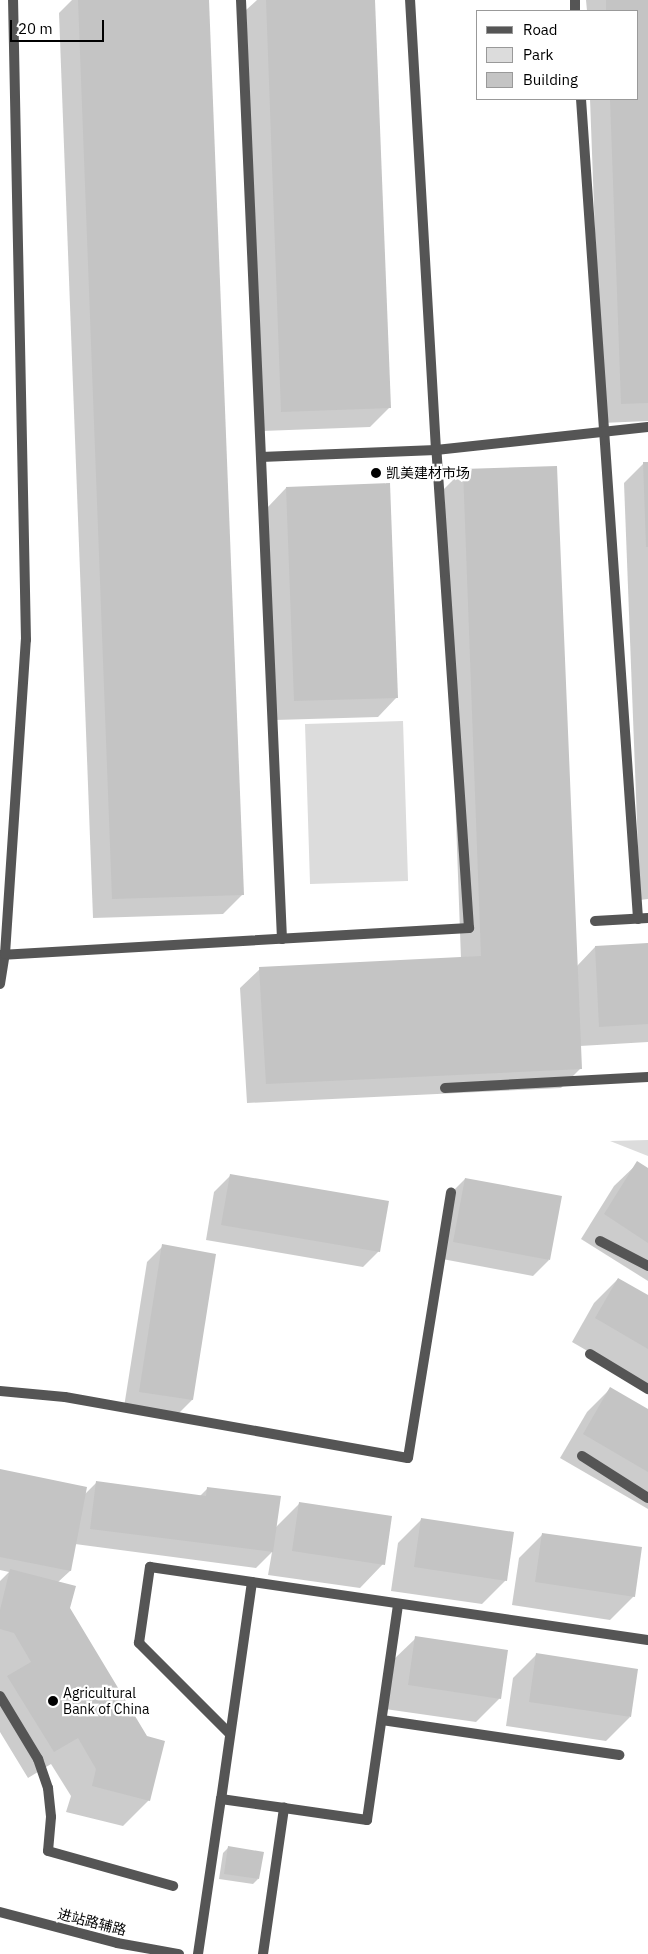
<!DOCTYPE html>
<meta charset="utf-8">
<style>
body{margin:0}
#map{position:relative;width:648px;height:1954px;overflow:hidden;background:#fff;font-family:"IBM Plex Sans","Noto Sans SC",sans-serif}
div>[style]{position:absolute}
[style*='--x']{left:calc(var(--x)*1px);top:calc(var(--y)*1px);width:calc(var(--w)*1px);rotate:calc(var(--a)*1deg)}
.green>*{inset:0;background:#dcdcdc}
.shadow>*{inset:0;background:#0003}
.building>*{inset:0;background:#c4c4c4}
.service>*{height:10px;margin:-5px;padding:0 5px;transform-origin:5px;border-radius:5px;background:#555}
.minor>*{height:10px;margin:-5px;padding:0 5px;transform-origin:5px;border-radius:5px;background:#555}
.tertiary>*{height:10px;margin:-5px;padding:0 5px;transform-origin:5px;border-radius:5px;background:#555}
.dots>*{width:14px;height:14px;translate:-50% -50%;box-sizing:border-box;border:2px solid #fff;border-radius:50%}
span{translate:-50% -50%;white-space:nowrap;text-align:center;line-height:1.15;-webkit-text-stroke:4.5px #fff;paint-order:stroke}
.poi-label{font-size:14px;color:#000}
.left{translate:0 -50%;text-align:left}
.street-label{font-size:14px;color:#000}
.legend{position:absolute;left:476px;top:10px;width:162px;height:90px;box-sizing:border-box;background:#fff;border:1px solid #999;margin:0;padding:6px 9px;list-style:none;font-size:15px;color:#000}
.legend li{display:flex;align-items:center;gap:10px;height:25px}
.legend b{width:25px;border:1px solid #999}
.scale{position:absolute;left:10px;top:20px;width:94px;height:22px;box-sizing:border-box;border:2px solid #000;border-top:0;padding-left:6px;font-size:15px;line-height:18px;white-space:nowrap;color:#000;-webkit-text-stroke:4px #fff;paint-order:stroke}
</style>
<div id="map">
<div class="green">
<div style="clip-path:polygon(403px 721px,408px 881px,310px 884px,305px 724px)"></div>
<div style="clip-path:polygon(648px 1140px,648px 1156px,610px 1141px)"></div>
</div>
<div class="shadow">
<div style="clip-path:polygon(72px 0,208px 0,242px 895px,223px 914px,93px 918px,59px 13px)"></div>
<div style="clip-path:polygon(257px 0,374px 0,390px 407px,370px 427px,262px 431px,246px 10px)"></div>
<div style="clip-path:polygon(586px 0,648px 0,648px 421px,602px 423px,590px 99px,637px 99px,637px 11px,587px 11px)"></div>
<div style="clip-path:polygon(644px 463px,648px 463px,648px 899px,640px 900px,624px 483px)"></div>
<div style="clip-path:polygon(463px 470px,577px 966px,595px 947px,648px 944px,648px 1042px,580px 1046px,581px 1068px,561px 1088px,247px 1103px,240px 988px,260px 969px,461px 959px,444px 489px)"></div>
<div style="clip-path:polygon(286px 488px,397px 697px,378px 717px,275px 720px,267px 508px)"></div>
<div style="clip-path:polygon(638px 1163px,648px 1169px,648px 1281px,581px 1239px,614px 1186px)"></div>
<div style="clip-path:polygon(230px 1176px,379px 1251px,363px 1267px,206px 1240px,214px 1192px)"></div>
<div style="clip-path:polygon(465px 1179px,549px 1260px,533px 1276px,437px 1258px,449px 1195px)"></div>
<div style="clip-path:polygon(163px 1246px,215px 1255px,192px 1400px,176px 1416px,124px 1407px,147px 1262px)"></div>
<div style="clip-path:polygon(618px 1279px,648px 1297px,648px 1386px,572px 1342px,594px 1303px)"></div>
<div style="clip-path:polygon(610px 1389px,648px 1411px,648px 1509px,560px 1458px,587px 1412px)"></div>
<div style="clip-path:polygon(0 1470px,84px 1495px,97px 1482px,200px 1496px,208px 1488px,276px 1527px,299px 1504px,383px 1564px,360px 1588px,268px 1575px,272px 1552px,256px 1568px,75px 1544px,70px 1571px,57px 1583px,149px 1800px,123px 1826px,66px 1812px,71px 1796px,51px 1764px,28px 1778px,0 1732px,0 1581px,9px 1572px,0 1570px)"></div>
<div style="clip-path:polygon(422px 1519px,506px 1580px,482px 1604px,391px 1591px,398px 1543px)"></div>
<div style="clip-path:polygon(543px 1534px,634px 1596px,610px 1620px,512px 1605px,519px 1558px)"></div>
<div style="clip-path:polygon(416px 1638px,500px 1698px,476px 1722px,385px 1709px,392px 1661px)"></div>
<div style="clip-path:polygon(537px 1654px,630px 1717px,606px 1741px,506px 1726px,513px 1678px)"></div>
<div style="clip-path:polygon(229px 1847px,258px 1879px,253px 1884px,219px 1879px,223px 1853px)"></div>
</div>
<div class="building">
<div style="clip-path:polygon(78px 0,209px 0,244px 895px,112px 899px)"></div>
<div style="clip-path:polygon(266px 0,375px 0,391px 408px,281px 412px)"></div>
<div style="clip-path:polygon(606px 0,648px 0,648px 403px,621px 404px,610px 99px,637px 99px,637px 11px,606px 11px)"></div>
<div style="clip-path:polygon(643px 462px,648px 462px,648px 547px,646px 547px)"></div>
<div style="clip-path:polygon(557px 466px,582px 1069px,266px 1084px,259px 967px,481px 956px,463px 469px)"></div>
<div style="clip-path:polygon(390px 483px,398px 698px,294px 701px,286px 487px)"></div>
<div style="clip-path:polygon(648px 943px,648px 1024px,599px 1027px,595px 946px)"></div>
<div style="clip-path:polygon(637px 1161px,648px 1168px,648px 1243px,604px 1214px)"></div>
<div style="clip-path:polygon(230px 1174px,389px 1201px,380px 1252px,221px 1225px)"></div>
<div style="clip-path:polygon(465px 1178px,562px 1196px,550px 1260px,453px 1242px)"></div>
<div style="clip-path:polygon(162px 1244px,216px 1254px,193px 1400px,139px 1392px)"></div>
<div style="clip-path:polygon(618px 1278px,648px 1295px,648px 1349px,595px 1318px)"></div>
<div style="clip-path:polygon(610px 1387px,648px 1409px,648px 1472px,583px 1434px)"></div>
<div style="clip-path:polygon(0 1469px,87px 1487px,71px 1571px,0 1557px)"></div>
<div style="clip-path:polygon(96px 1481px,206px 1496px,207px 1487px,281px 1496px,273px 1552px,90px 1529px)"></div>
<div style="clip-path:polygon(299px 1502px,392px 1516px,385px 1565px,292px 1551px)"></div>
<div style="clip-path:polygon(421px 1518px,514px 1532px,507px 1581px,414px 1567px)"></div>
<div style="clip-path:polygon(542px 1533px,642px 1547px,635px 1597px,535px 1582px)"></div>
<div style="clip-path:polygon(10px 1569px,76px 1586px,70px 1608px,147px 1736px,165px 1741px,150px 1801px,92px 1786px,96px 1769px,78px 1738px,54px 1752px,7px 1676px,31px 1662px,14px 1633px,0 1629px,0 1610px)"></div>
<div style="clip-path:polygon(415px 1636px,508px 1650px,501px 1699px,408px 1685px)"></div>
<div style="clip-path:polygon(536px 1653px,638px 1669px,631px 1717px,529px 1702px)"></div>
<div style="clip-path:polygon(228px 1846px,264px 1852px,259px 1879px,224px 1874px)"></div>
</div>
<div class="service">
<div style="--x:241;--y:0;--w:940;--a:87.5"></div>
<div style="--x:575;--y:0;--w:11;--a:90"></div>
<div style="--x:581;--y:99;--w:822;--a:86.02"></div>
<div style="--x:261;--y:457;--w:175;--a:-2.3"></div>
<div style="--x:436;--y:450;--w:213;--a:-6.2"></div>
<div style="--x:595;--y:921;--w:53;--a:-3.2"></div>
<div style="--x:0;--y:955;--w:470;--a:-3.3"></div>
<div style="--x:469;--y:928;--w:479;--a:-93.9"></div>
<div style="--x:436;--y:450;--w:451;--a:-93.3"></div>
<div style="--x:600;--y:1241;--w:54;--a:27.5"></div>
<div style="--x:590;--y:1354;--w:68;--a:31.1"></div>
<div style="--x:0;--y:1391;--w:65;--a:5.3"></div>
<div style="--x:65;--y:1397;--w:348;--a:10.1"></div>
<div style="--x:408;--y:1458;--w:269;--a:-80.8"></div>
<div style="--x:582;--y:1456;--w:78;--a:32.5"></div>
<div style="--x:252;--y:1582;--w:219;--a:98.1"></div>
<div style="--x:221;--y:1799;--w:64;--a:8.1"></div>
<div style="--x:284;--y:1808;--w:84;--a:8.2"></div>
<div style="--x:367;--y:1820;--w:218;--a:-81.8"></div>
<div style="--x:0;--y:1696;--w:74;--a:58.9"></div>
<div style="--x:38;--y:1759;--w:31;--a:71"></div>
<div style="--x:48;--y:1788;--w:29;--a:84"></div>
<div style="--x:51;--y:1817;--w:34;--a:95"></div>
<div style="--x:48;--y:1851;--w:130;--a:15.6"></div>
<div style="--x:382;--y:1720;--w:240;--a:8.4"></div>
<div style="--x:230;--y:1734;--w:129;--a:-135"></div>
<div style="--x:139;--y:1643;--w:77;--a:-81.8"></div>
<div style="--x:150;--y:1567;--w:503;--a:8.34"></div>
<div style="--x:198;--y:1954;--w:157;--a:-81.6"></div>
<div style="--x:263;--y:1954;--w:148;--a:-81.8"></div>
</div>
<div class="minor">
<div style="--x:445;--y:1088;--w:203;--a:-3.1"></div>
</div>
<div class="tertiary">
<div style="--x:0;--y:984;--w:30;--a:-81"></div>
<div style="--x:5;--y:954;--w:315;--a:-86.2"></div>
<div style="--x:26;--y:640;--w:640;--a:-91.16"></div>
<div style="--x:0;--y:1912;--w:121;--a:14.8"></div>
<div style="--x:117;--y:1943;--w:63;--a:10.1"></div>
</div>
<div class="dots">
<div style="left:376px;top:473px;background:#000"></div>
<div style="left:53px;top:1701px;background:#000"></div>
</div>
<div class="poi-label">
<span class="left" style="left:386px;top:473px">凯美建材市场</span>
<span class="left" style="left:63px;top:1701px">Agricultural<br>Bank of China</span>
</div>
<div class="street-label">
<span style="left:92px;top:1922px;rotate:14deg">进站路辅路</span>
</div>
<ul class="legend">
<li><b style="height:6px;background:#555"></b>Road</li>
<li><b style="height:14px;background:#dcdcdc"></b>Park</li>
<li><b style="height:14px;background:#c4c4c4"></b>Building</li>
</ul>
<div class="scale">20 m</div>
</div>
